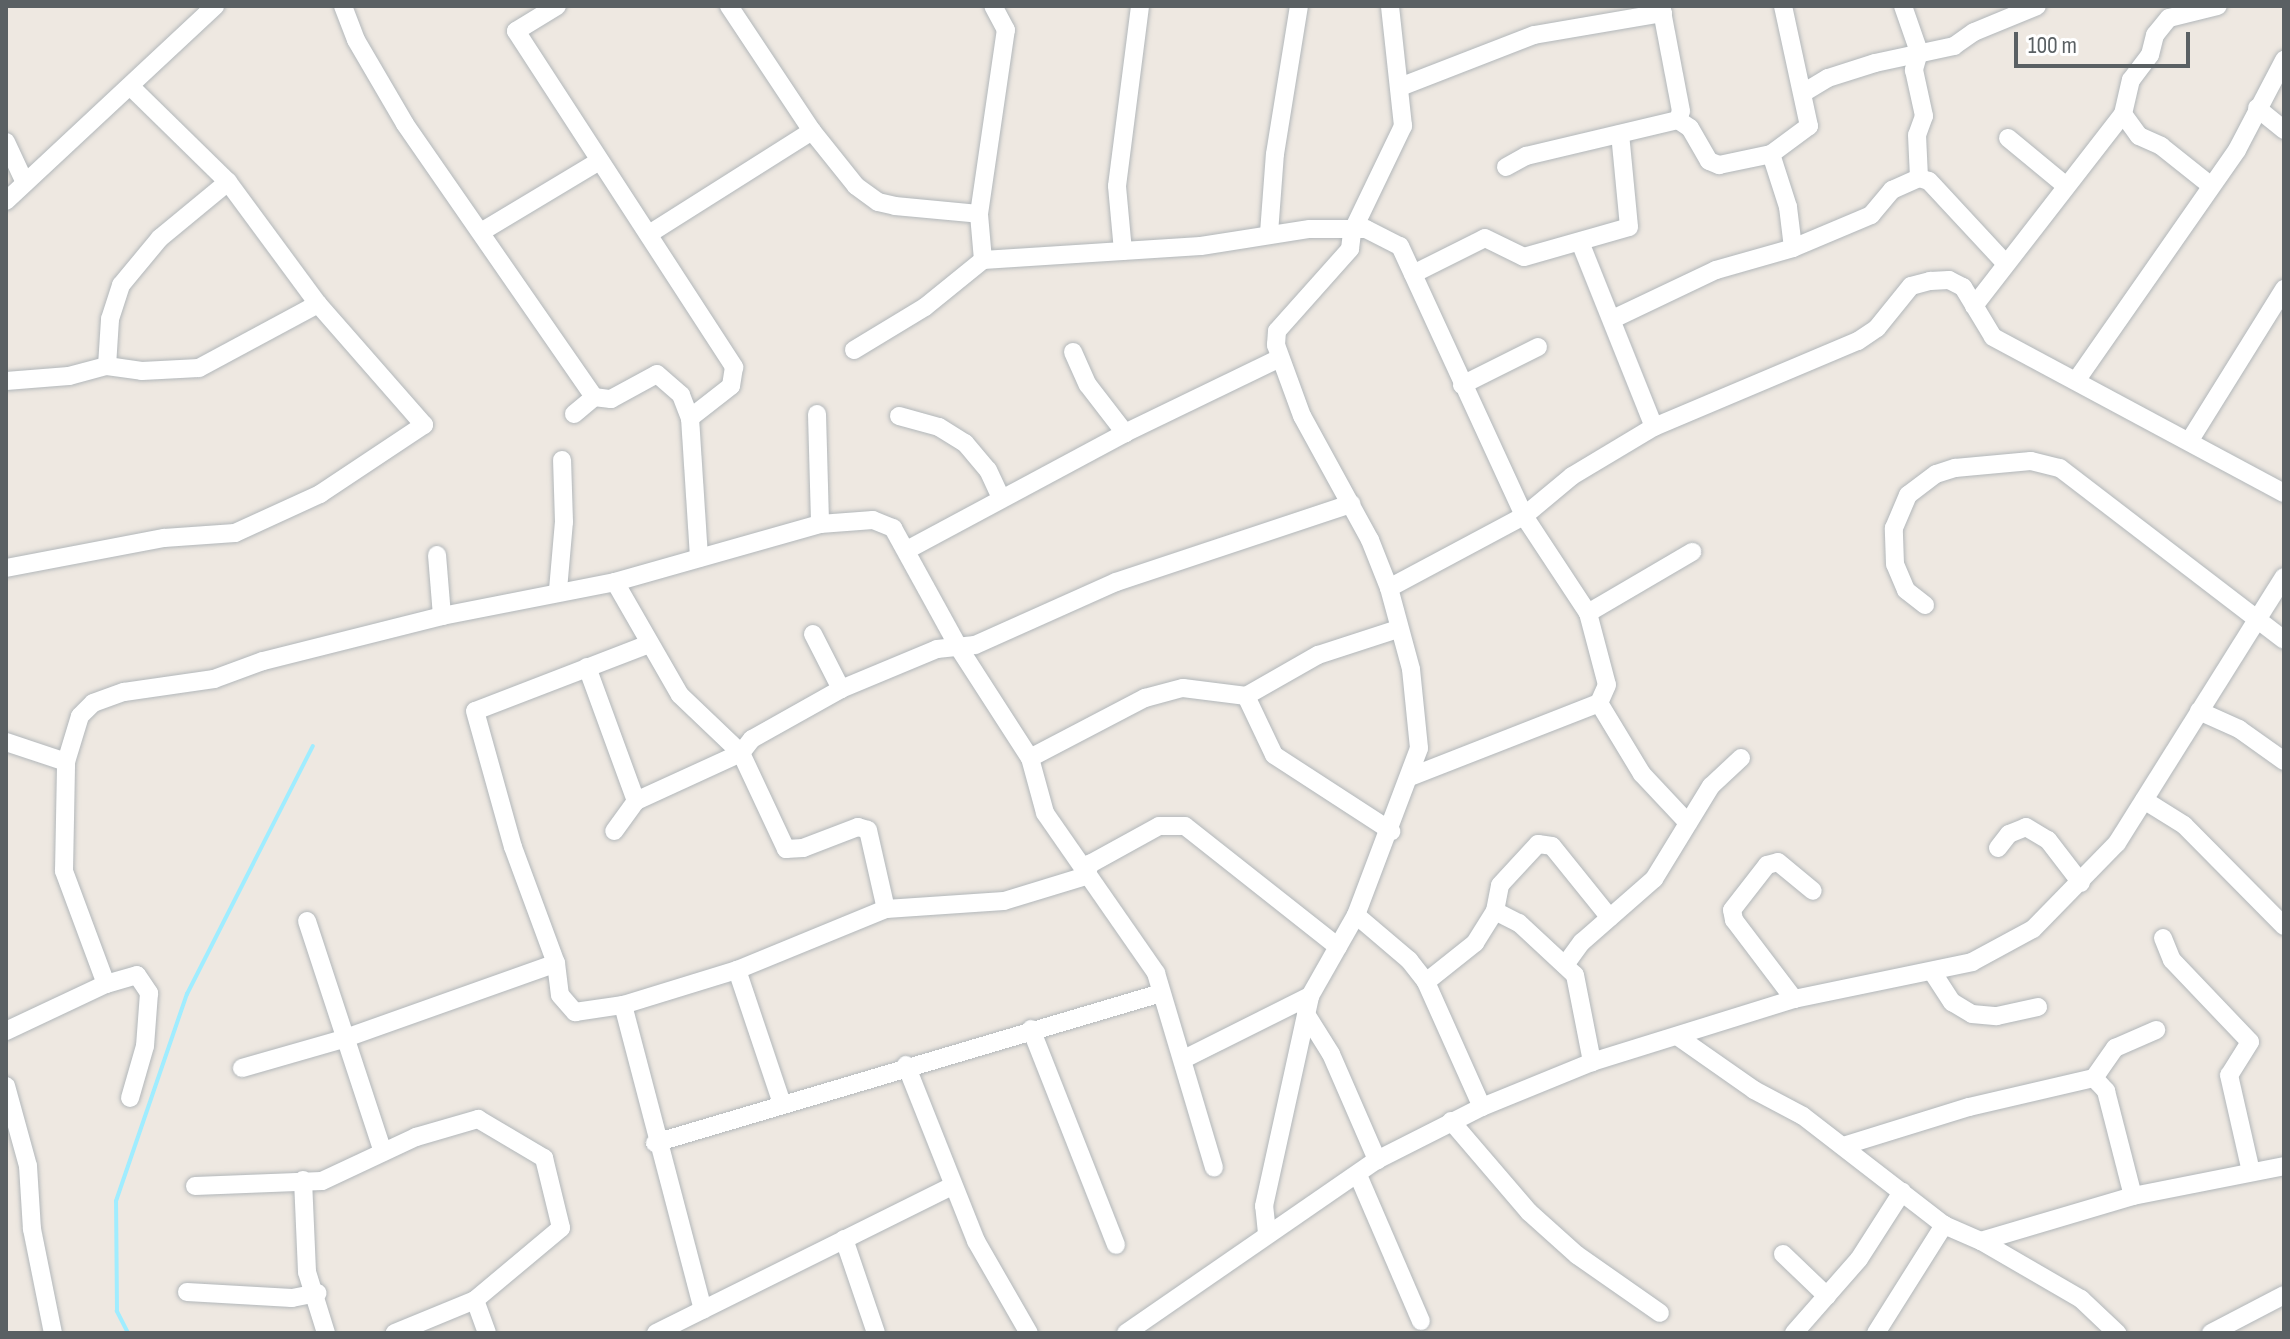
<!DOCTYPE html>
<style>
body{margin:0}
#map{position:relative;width:2290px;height:1339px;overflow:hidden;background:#eee8e1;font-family:"Sofia Sans Condensed",sans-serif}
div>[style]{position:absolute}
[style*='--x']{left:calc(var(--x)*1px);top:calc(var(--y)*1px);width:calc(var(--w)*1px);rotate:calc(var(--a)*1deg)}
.stream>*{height:4px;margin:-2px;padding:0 2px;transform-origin:2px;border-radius:2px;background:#a0edff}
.roads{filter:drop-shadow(0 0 2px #b2b7ba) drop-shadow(0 0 2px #b2b7ba)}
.minor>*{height:18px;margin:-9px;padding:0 9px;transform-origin:9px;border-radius:9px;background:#fff}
span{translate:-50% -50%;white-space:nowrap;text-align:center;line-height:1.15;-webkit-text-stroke:6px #fff;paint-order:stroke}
.frame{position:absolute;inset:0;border:8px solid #5a6063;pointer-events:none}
.scale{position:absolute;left:2014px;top:32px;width:176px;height:36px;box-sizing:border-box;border:4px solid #5a6063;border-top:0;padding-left:10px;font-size:24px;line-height:28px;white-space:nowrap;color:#5a6063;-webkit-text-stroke:6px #fff;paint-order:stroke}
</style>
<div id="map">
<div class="stream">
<div style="--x:128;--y:1333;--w:25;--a:-117"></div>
<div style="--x:117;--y:1311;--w:110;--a:-90.5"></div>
<div style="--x:116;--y:1201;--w:219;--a:-71.1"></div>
<div style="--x:187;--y:994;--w:278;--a:-63.1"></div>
</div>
<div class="roads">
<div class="minor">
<div style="--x:343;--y:6;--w:36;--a:69"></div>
<div style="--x:356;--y:40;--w:97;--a:59.7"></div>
<div style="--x:405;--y:124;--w:332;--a:55.3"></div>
<div style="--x:594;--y:397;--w:17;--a:7"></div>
<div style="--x:611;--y:399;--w:52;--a:-28.5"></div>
<div style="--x:657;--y:374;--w:32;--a:41"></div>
<div style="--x:681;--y:395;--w:25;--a:69"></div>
<div style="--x:557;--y:6;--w:48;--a:148.6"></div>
<div style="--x:516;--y:31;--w:401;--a:57"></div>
<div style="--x:734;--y:367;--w:19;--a:99"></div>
<div style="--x:731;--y:386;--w:52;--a:142"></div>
<div style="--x:690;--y:418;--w:140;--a:86.3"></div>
<div style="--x:729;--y:6;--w:150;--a:56.4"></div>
<div style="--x:812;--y:131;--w:70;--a:51.3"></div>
<div style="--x:856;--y:186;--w:27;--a:36"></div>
<div style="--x:878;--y:202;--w:17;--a:13"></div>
<div style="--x:895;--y:206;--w:84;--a:5.4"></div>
<div style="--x:1783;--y:6;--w:123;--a:77.8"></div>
<div style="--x:1809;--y:126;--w:47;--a:143.6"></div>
<div style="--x:1771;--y:154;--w:56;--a:72.2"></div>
<div style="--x:1788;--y:207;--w:41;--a:83"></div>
<div style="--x:1903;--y:6;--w:49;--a:70.8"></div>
<div style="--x:1919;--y:52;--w:19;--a:106"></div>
<div style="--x:1914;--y:70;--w:47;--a:77.7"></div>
<div style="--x:1924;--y:116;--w:20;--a:110"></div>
<div style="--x:1917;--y:135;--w:43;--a:87.3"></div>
<div style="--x:1400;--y:87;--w:144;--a:-21.2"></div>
<div style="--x:1534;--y:35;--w:131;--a:-9.7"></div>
<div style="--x:1803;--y:93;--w:29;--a:-31"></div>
<div style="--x:1828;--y:78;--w:49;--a:-17.7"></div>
<div style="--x:1875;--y:63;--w:81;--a:-12.1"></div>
<div style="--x:1954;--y:46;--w:24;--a:-35"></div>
<div style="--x:1974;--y:32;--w:68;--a:-22.4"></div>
<div style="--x:2257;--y:108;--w:35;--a:39"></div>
<div style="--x:2123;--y:114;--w:27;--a:54"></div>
<div style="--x:2139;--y:136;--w:24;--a:24"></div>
<div style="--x:2161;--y:146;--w:63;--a:38.5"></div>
<div style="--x:1678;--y:120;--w:14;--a:34"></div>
<div style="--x:1690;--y:128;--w:38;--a:60"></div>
<div style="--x:1709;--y:161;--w:11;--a:22"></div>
<div style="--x:1719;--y:165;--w:53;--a:-11.9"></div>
<div style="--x:2008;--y:138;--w:75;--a:39.6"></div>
<div style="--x:6;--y:142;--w:45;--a:65.1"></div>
<div style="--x:1506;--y:167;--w:23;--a:-29"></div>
<div style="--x:1526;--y:156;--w:156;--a:-13.3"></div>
<div style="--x:1678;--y:120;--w:9;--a:-72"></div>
<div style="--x:1681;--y:111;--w:107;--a:-100.8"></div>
<div style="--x:6;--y:201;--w:286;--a:-43"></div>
<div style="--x:481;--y:232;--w:138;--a:-31"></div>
<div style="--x:1269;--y:233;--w:79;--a:-85.7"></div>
<div style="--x:1275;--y:154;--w:150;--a:-80.8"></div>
<div style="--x:649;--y:234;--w:193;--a:-32.3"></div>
<div style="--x:1580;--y:242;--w:199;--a:68.2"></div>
<div style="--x:1123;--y:251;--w:65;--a:-95.3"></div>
<div style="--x:1117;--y:186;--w:181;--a:-82.7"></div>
<div style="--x:983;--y:260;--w:46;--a:-95"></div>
<div style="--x:979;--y:214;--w:186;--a:-81.7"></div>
<div style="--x:1006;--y:30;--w:27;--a:-118"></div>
<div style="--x:1413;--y:274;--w:80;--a:-26.6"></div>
<div style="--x:1485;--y:238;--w:43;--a:26"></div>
<div style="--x:1524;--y:257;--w:109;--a:-15.9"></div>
<div style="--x:1629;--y:227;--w:93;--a:-95.5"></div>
<div style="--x:1974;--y:306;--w:243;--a:-52.2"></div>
<div style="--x:2123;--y:114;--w:35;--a:-77"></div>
<div style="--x:2131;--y:80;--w:31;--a:-53"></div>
<div style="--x:2150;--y:55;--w:21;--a:-76"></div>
<div style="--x:2155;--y:35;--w:22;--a:-51"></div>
<div style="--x:2169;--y:18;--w:50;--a:-13.8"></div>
<div style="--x:1615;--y:318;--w:112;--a:-25.4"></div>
<div style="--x:1716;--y:270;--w:80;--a:-15.9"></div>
<div style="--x:1793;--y:248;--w:85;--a:-22.9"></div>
<div style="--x:1871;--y:215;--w:33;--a:-50"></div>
<div style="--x:1892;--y:190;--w:30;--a:-24"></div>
<div style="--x:1919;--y:178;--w:10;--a:17"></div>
<div style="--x:1929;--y:181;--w:113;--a:47.1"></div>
<div style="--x:854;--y:350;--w:83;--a:-31.2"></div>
<div style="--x:925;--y:307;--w:75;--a:-39"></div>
<div style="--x:983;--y:260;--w:218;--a:-3.7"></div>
<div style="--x:1201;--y:246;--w:110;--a:-8.9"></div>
<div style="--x:1310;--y:229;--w:56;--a:0"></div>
<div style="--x:1366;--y:229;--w:38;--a:27"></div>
<div style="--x:1400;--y:246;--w:297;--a:65.3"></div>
<div style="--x:1524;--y:516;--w:116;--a:56.6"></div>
<div style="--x:1588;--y:613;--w:74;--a:75.2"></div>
<div style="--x:1607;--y:685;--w:20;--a:114"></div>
<div style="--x:1599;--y:703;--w:200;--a:158.6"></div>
<div style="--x:1073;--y:352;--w:36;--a:66"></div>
<div style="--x:1088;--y:385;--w:61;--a:52.4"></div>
<div style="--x:107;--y:366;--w:47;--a:-86.3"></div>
<div style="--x:110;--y:319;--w:36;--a:-72"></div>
<div style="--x:121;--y:285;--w:61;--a:-50.3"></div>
<div style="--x:160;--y:238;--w:88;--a:-39.5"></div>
<div style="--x:2078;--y:378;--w:278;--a:-55.1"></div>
<div style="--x:2237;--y:150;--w:102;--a:-62.4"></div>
<div style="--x:6;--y:381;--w:63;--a:-4.5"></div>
<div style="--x:69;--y:376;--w:39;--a:-15"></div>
<div style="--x:107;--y:366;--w:35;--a:8"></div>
<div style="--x:142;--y:371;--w:57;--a:-3"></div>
<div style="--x:199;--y:368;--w:135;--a:-28.3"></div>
<div style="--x:1462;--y:385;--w:85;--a:-26.6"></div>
<div style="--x:574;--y:414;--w:26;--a:-40"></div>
<div style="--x:817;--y:414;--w:110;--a:88.4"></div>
<div style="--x:899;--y:416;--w:41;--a:15.4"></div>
<div style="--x:939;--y:427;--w:31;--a:32"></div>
<div style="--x:965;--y:443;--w:35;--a:50"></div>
<div style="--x:988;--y:470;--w:31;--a:65"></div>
<div style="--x:2190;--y:440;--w:178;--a:-58.1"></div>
<div style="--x:907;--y:550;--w:247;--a:-28.2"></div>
<div style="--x:1125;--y:433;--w:172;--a:-25.8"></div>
<div style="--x:437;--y:555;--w:61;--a:85.3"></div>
<div style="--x:6;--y:568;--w:161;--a:-10.8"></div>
<div style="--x:164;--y:538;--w:71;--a:-4"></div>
<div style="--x:235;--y:533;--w:94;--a:-24.6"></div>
<div style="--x:320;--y:494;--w:125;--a:-33.6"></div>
<div style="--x:424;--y:425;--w:161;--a:-131.2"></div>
<div style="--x:318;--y:304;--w:152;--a:-126.4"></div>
<div style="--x:228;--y:182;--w:136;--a:-135.6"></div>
<div style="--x:615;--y:582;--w:130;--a:60.1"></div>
<div style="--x:680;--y:695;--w:84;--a:43.6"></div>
<div style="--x:741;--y:753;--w:106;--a:64.9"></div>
<div style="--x:786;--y:849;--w:17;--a:-3"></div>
<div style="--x:803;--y:848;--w:59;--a:-20.9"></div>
<div style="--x:858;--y:827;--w:10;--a:17"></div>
<div style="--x:868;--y:830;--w:81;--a:77.2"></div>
<div style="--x:1389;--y:588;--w:153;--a:-28.1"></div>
<div style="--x:1524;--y:516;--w:62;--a:-39.8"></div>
<div style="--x:1572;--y:476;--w:96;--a:-30.9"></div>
<div style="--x:1654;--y:427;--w:221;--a:-22.9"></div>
<div style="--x:1858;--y:341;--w:23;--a:-34"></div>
<div style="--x:1877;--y:328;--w:54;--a:-51"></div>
<div style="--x:1911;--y:286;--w:20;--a:-15"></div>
<div style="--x:1930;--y:281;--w:19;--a:-3"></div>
<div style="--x:1949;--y:280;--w:16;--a:27"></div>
<div style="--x:1963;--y:287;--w:58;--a:59"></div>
<div style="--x:1993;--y:337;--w:330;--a:28.2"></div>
<div style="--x:558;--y:590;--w:68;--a:-85"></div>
<div style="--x:564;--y:522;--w:62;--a:-91.8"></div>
<div style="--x:1925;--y:605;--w:24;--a:-142"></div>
<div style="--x:1906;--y:590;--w:28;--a:-113"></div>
<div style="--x:1895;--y:564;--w:36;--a:-92"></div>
<div style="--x:1894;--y:528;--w:36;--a:-67"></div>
<div style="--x:1908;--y:495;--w:35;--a:-37"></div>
<div style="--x:1936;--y:474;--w:20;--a:-18"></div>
<div style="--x:1955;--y:468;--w:76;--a:-5.3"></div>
<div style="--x:2031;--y:461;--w:30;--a:14"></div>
<div style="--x:2060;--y:468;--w:282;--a:37.5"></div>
<div style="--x:1588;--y:613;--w:121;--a:-30.4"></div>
<div style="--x:813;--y:634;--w:62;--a:63"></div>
<div style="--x:649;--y:644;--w:186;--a:158.9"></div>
<div style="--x:475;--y:711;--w:141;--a:74.4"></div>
<div style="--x:513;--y:847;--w:124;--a:69.7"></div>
<div style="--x:556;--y:963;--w:32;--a:83"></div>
<div style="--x:560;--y:995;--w:23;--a:49"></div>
<div style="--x:575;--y:1012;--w:49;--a:-8.3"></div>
<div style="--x:623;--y:1005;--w:119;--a:-17.1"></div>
<div style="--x:737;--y:970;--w:161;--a:-22.3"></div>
<div style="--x:886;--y:909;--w:118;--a:-3.9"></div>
<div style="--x:1004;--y:901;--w:86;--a:-17"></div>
<div style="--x:587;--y:667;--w:143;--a:69.9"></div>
<div style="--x:636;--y:801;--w:37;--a:126"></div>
<div style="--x:1246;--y:696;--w:65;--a:64.6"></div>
<div style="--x:1274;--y:755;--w:140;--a:33"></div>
<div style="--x:1599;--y:703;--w:83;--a:58.8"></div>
<div style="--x:1642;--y:774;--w:67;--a:46.8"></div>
<div style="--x:2199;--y:711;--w:44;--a:24.2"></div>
<div style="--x:2239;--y:729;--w:55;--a:35.4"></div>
<div style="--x:6;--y:742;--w:63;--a:18.4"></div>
<div style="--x:1030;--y:758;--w:130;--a:-27.6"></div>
<div style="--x:1145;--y:698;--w:39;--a:-15"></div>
<div style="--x:1183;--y:688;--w:64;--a:7.2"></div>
<div style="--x:1246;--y:696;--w:83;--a:-29.7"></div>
<div style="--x:1318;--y:655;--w:84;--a:-18"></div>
<div style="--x:2144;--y:800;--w:47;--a:32"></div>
<div style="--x:2184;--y:825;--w:142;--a:45.3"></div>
<div style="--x:636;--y:801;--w:115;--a:-24.6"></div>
<div style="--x:741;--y:753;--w:18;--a:-52"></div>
<div style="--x:752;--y:739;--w:102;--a:-29.3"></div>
<div style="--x:841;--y:689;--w:104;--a:-22.6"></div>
<div style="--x:937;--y:649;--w:38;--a:-6"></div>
<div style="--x:975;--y:645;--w:154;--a:-24.1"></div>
<div style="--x:1116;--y:582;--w:248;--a:-18.4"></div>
<div style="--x:1998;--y:848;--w:18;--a:-52"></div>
<div style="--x:2009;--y:834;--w:18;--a:-22"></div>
<div style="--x:2026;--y:827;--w:26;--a:31"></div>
<div style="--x:2048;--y:840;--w:54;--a:52.5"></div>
<div style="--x:1086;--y:876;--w:13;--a:-72"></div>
<div style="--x:1090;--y:864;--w:79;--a:-28.8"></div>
<div style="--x:1159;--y:826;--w:26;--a:0"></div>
<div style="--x:1185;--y:826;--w:195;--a:38.3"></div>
<div style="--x:1495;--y:911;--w:27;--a:27"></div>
<div style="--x:1519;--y:923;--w:76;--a:42.9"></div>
<div style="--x:1575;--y:975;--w:89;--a:78.9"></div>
<div style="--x:1356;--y:915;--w:70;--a:40.3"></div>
<div style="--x:1409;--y:960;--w:28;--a:52"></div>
<div style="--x:1426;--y:982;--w:137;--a:65.9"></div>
<div style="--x:307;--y:921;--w:243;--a:71.8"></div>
<div style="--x:2163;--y:938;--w:24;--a:68"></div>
<div style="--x:2172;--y:960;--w:113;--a:46.4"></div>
<div style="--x:2250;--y:1042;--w:39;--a:122"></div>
<div style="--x:2229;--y:1075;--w:99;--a:77.2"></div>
<div style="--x:1565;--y:965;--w:29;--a:-54"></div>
<div style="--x:1582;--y:942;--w:96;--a:-41.2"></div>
<div style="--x:1654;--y:879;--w:109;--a:-58.5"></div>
<div style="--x:1711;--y:786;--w:41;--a:-43"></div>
<div style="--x:737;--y:970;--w:141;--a:71.4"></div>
<div style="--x:1933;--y:973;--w:35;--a:57"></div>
<div style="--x:1952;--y:1002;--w:23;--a:31"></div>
<div style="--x:1972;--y:1014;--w:25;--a:5"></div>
<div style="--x:1997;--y:1016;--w:42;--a:-12.4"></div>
<div style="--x:1426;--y:982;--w:63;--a:-38.5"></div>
<div style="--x:1475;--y:943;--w:38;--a:-58"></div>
<div style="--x:1495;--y:911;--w:26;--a:-79"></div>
<div style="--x:1500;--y:885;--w:56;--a:-47.2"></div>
<div style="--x:1538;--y:844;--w:14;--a:8"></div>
<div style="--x:1552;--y:846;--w:92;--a:51.1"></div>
<div style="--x:106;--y:984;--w:121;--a:-110.4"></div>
<div style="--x:64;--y:871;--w:109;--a:-88.9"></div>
<div style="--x:66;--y:762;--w:48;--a:-73.1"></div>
<div style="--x:80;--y:716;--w:18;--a:-45"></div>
<div style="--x:93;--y:703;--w:33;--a:-20"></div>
<div style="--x:124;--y:692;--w:91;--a:-8.2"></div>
<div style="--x:214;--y:679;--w:52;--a:-20.2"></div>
<div style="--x:263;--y:661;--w:185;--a:-14.1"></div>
<div style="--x:442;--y:616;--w:176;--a:-11.1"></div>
<div style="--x:615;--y:582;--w:213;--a:-15.8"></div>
<div style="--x:820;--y:524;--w:53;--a:-4.3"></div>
<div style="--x:873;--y:520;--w:22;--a:22"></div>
<div style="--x:893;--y:528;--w:137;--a:61.2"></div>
<div style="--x:959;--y:648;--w:131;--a:57.2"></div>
<div style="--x:1030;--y:758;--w:57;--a:74.7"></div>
<div style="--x:1045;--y:813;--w:195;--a:55.2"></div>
<div style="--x:1156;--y:973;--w:203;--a:73.4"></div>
<div style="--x:1794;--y:999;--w:99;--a:-127.2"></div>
<div style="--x:1734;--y:920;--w:10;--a:-101"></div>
<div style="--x:1732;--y:910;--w:57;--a:-52.1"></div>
<div style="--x:1767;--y:865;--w:11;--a:-15"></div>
<div style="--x:1778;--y:862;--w:45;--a:39.6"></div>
<div style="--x:623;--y:1005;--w:315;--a:75.3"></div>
<div style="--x:1306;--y:1014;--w:47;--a:58"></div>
<div style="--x:1331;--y:1054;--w:116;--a:66.5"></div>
<div style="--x:1031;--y:1029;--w:232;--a:68.5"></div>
<div style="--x:6;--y:1031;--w:110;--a:-25.2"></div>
<div style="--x:106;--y:984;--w:32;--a:-16"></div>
<div style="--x:137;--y:975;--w:22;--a:56"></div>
<div style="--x:149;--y:993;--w:53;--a:94.3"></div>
<div style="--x:145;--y:1046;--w:54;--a:106.1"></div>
<div style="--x:1677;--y:1036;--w:94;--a:35"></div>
<div style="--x:1754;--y:1090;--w:55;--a:28"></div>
<div style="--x:1803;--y:1116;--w:178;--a:37.7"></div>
<div style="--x:1944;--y:1225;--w:40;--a:23.4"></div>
<div style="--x:1981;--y:1241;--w:116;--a:30.1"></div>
<div style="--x:2081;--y:1299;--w:50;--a:43.4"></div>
<div style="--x:1184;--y:1059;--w:141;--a:-26.6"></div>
<div style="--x:906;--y:1065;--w:189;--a:68.3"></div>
<div style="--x:976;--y:1241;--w:106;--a:60.1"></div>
<div style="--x:242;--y:1068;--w:105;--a:-16"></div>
<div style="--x:343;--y:1039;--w:226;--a:-19.6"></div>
<div style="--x:2094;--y:1078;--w:37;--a:-55"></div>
<div style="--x:2115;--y:1048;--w:45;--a:-23.7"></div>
<div style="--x:6;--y:1086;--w:83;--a:74.6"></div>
<div style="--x:28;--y:1166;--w:63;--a:86.4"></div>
<div style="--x:32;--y:1229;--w:106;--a:78.6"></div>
<div style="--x:1451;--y:1121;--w:120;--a:49.4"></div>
<div style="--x:1529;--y:1212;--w:64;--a:41.9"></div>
<div style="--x:1577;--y:1255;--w:101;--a:34.9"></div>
<div style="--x:655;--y:1143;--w:528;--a:-16.51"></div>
<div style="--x:1843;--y:1146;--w:132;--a:-17.2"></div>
<div style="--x:1969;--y:1107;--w:128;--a:-13.1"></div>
<div style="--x:2094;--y:1078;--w:18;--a:47"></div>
<div style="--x:2106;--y:1091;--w:108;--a:75.6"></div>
<div style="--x:1358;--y:1175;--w:159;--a:66.7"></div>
<div style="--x:303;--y:1180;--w:92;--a:87.5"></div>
<div style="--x:307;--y:1272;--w:64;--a:72.7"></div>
<div style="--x:195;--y:1186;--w:127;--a:-2.3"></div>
<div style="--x:322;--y:1181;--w:104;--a:-25.1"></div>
<div style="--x:416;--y:1137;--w:65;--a:-16.2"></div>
<div style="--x:478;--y:1119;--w:77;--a:30.6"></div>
<div style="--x:544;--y:1158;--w:72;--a:76.3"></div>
<div style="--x:561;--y:1228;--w:112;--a:140.1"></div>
<div style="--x:475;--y:1300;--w:87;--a:157.6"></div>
<div style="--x:1267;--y:1233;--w:27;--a:-96"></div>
<div style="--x:1264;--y:1206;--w:215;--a:-77.6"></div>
<div style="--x:1310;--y:996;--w:93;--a:-60.4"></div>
<div style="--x:1356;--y:915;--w:178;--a:-69.3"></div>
<div style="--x:1419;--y:748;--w:79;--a:-95.8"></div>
<div style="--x:1411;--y:669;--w:84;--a:-105.2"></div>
<div style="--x:1389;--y:588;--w:52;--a:-111.6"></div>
<div style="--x:1370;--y:540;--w:141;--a:-118.7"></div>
<div style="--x:1302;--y:416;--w:76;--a:-110.1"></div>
<div style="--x:1276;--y:345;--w:14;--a:-86"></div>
<div style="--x:1277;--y:331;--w:110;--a:-48.3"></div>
<div style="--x:1350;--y:249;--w:17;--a:-83"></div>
<div style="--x:1352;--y:232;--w:118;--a:-64.3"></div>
<div style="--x:1403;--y:126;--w:121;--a:-96.2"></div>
<div style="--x:844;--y:1239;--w:99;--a:71.2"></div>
<div style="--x:1981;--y:1241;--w:159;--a:-16.5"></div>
<div style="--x:2133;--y:1196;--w:154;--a:-11.2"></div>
<div style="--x:1783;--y:1254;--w:61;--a:43.7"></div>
<div style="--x:187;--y:1292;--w:105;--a:3.3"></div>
<div style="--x:292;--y:1298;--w:26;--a:-11"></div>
<div style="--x:475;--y:1300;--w:35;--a:70"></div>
<div style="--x:656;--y:1333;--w:330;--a:-26.4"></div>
<div style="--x:1126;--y:1333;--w:305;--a:-34.6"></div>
<div style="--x:1377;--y:1160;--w:118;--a:-26.8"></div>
<div style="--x:1482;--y:1107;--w:119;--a:-22.2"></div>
<div style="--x:1592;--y:1062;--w:212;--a:-17.3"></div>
<div style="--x:1794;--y:999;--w:182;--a:-11.7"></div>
<div style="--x:1972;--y:962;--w:69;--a:-28.4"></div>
<div style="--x:2033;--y:929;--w:120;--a:-45.7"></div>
<div style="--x:2117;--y:843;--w:314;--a:-57.9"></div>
<div style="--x:1794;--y:1333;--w:98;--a:-48.7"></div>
<div style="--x:1859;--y:1259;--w:80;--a:-57.3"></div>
<div style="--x:1876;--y:1333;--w:128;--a:-57.8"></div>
<div style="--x:2211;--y:1333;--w:82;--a:-27.5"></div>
</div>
</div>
<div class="frame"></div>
<div class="scale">100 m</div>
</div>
